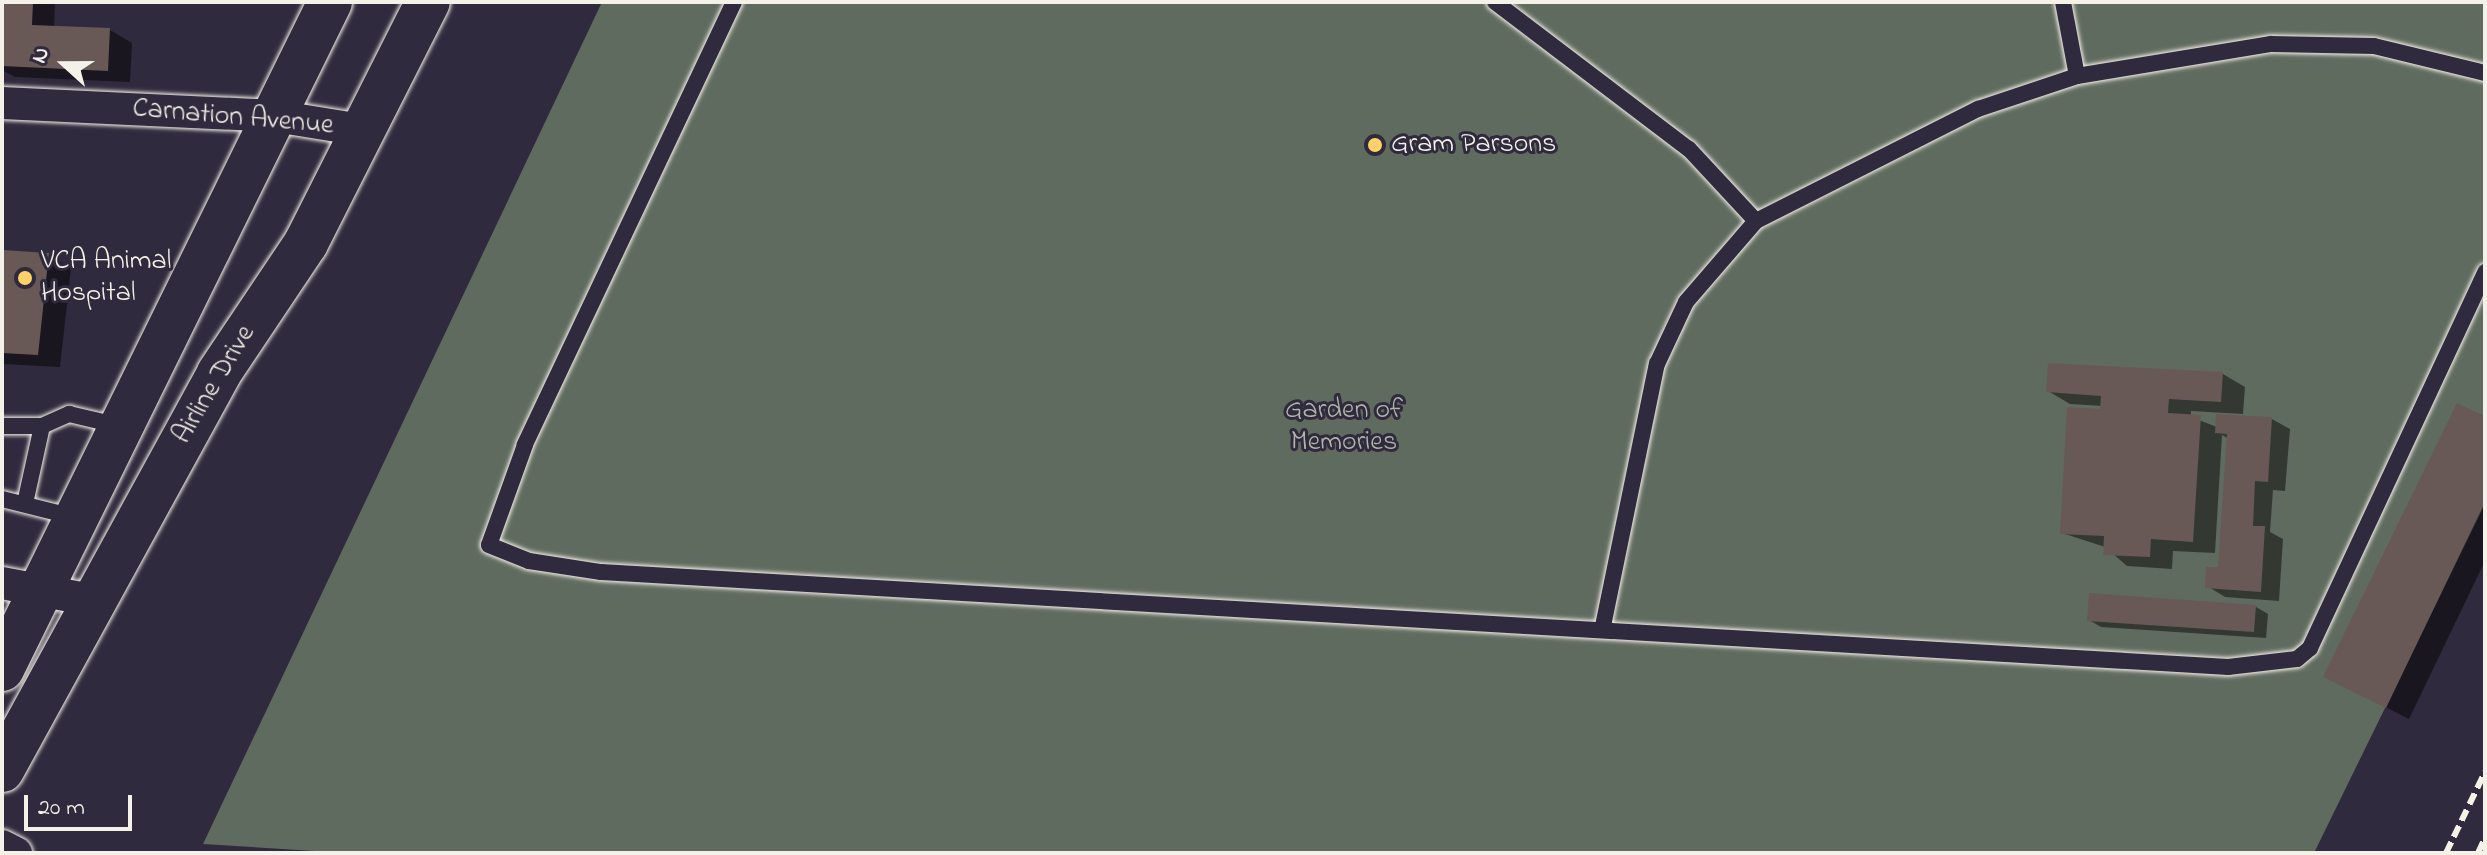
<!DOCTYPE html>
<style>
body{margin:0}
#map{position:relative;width:2487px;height:855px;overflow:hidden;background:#2f2a3d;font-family:"Indie Flower",sans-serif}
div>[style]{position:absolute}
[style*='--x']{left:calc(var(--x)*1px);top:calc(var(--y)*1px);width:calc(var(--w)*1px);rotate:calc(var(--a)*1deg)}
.green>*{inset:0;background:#606b5f}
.shadow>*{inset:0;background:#0007}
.building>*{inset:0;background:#685956}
.roads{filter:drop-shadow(0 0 2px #f4f1e8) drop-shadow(0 0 2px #f4f1e8)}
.lane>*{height:16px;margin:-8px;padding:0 8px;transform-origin:8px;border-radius:8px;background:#2f2a3d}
.street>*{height:32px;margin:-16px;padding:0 16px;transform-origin:16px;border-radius:16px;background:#2f2a3d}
.highway>*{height:44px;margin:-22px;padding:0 22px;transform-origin:22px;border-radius:22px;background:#2f2a3d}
.rail>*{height:6px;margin-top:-3px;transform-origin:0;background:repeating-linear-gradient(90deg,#f4f1e8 0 12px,transparent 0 18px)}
.dots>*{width:22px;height:22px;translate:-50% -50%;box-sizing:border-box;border:4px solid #2f2a3d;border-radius:50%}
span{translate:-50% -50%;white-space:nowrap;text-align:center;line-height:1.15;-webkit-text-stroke:6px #2f2a3d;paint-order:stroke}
.street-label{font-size:28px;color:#f4f1e8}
.poi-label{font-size:28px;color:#f4f1e8}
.left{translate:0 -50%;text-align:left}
.park-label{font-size:28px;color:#b1b5aa}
.frame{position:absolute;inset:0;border:4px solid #f4f1e8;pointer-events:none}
.north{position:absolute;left:24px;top:24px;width:80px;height:80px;-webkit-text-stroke:6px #2f2a3d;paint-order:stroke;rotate:291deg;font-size:22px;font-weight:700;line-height:32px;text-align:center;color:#f4f1e8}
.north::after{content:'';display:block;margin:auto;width:28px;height:36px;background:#f4f1e8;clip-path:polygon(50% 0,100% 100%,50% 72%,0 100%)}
.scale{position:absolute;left:24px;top:795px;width:108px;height:36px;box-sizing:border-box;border:4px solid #f4f1e8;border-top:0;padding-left:10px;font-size:24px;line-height:28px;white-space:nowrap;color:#f4f1e8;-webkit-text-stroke:6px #2f2a3d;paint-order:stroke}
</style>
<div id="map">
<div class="green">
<div style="clip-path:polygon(602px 2px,2485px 2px,2485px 504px,2314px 853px,347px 853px,203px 844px)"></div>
</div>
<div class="shadow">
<div style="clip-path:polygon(2px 2px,55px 2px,54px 28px,110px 30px,132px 43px,130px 82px,15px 77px,2px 70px)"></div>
<div style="clip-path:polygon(2px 252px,49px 255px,71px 268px,60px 367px,2px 364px)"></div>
<div style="clip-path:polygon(2223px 374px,2245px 387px,2243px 414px,2191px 411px,2191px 417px,2217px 427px,2272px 419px,2290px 429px,2285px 491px,2273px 490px,2270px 532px,2283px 539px,2279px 601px,2225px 597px,2207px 586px,2220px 569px,2229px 439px,2222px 435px,2215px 553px,2173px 551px,2172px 569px,2127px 566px,2105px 547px,2062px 533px,2102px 406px,2070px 404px,2048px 391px)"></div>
<div style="clip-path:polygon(2485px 419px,2485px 561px,2409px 719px,2326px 677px)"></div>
<div style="clip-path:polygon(2256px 607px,2268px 614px,2266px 638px,2101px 627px,2089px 620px)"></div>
</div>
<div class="building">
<div style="clip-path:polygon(2px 2px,33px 2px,32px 25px,110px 28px,108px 71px,2px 66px)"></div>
<div style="clip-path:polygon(2px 250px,49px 253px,38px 355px,2px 353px)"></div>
<div style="clip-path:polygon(2048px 363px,2223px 372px,2221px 402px,2169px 399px,2168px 413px,2201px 415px,2193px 542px,2151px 539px,2150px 557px,2103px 555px,2104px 536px,2060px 534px,2067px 407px,2100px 409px,2101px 396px,2046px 392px)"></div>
<div style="clip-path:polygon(2457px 403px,2485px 416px,2485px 502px,2386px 708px,2323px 677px)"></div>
<div style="clip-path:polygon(2216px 414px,2272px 417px,2268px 482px,2255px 481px,2253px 526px,2265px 526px,2261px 592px,2205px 588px,2206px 567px,2218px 567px,2227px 434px,2215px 433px)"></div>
<div style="clip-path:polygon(2089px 593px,2256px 605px,2254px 632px,2087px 621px)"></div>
</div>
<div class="roads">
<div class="lane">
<div style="--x:734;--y:2;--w:490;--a:115.3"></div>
<div style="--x:525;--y:445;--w:106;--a:109.8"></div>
<div style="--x:489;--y:545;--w:43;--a:21.8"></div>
<div style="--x:529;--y:561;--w:73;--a:8.7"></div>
<div style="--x:601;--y:572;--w:1630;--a:3.34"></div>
<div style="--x:2228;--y:667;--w:69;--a:-6.6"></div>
<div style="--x:2297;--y:659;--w:17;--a:-40"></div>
<div style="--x:2310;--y:648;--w:415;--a:-65"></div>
<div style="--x:1495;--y:2;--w:243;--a:37.2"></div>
<div style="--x:1689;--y:149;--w:98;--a:47.1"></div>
<div style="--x:2063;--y:2;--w:75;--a:79.3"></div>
<div style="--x:2;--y:426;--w:40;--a:0"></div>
<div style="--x:42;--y:426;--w:79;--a:102.4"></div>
<div style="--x:42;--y:426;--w:30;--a:-24"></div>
<div style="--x:69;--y:414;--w:52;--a:13.2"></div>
<div style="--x:2;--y:499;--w:74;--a:14"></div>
<div style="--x:1603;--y:626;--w:268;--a:-78.4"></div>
<div style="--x:1657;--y:364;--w:68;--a:-64.9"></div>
<div style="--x:1686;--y:302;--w:107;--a:-49.2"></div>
<div style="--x:1756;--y:221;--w:249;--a:-26.8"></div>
<div style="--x:1978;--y:109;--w:104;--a:-18.4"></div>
<div style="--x:2077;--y:76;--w:197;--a:-9.4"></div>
<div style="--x:2271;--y:44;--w:103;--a:1.1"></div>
<div style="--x:2374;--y:46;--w:114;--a:13.7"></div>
</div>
<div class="street">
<div style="--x:2;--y:103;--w:273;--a:2.7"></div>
<div style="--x:275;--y:116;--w:94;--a:9.2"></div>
<div style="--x:2;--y:583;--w:91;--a:10.8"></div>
<div style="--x:2;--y:846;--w:16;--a:27"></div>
</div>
<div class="highway">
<div style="--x:2;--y:669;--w:743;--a:-63.81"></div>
<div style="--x:2;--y:770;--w:452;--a:-61.3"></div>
<div style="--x:219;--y:373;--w:156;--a:-56.2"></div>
<div style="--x:306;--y:243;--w:270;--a:-63.2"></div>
</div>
</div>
<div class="rail">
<div style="--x:2446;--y:853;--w:90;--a:-64.3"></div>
<div style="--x:2478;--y:853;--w:17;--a:-65"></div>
</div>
<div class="dots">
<div style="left:1375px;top:145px;background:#ffd166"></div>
<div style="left:25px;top:278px;background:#ffd166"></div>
</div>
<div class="street-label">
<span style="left:233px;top:118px;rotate:5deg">Carnation Avenue</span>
<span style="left:215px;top:385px;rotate:-59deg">Airline Drive</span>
</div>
<div class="poi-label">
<span class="left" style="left:1391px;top:145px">Gram Parsons</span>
<span class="left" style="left:41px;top:278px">VCA Animal<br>Hospital</span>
</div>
<div class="park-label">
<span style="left:1344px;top:427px">Garden of<br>Memories</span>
</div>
<div class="frame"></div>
<div class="north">N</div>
<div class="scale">20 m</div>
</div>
